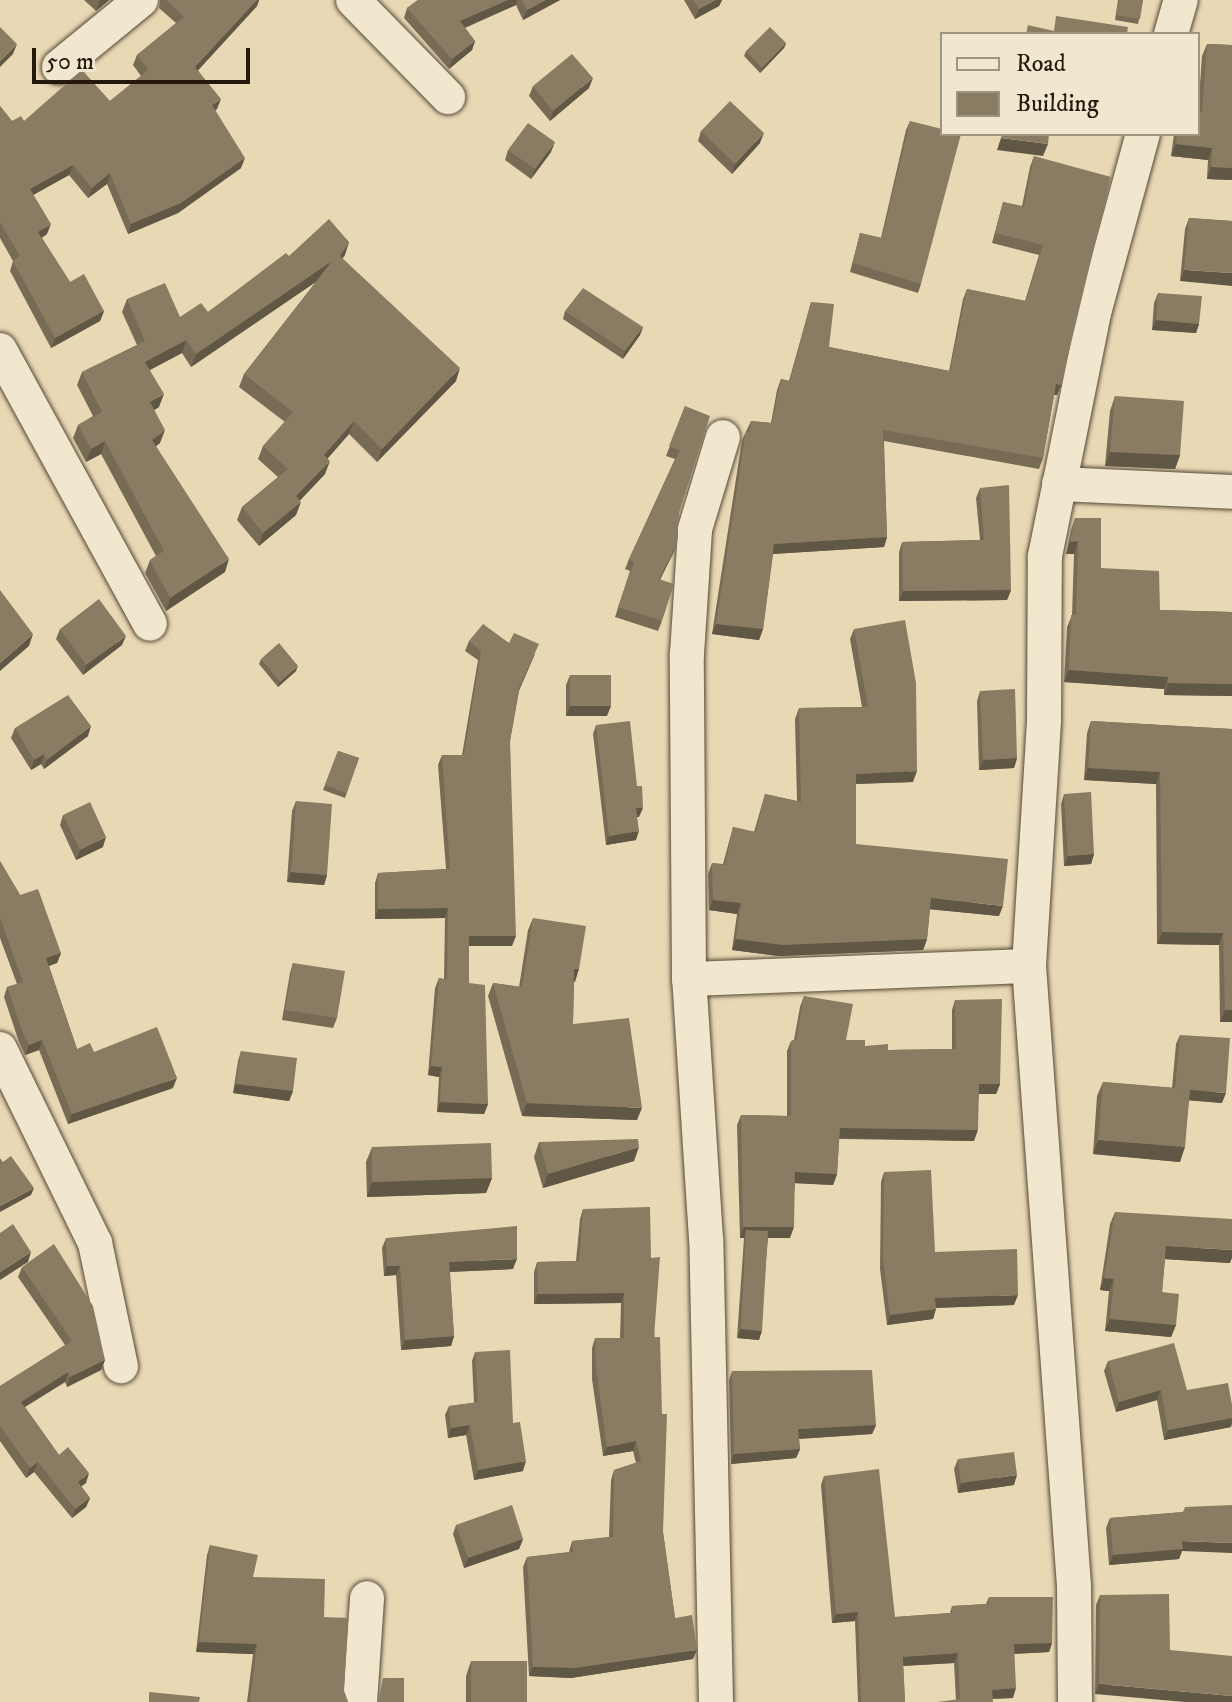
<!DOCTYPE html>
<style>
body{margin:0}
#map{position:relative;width:1232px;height:1702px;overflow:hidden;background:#e9d8b4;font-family:"IM FELL DW Pica",serif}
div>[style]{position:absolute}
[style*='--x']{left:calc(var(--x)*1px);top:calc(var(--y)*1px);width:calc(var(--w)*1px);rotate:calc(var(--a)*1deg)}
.roads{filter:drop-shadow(0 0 2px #554836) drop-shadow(0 0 2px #554836)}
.minor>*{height:34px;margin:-17px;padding:0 17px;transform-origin:17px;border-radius:17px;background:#f1e6ce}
.wall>*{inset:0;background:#776b55}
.shaded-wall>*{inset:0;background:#615745}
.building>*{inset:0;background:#8a7c63}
span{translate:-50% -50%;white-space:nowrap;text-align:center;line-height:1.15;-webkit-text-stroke:6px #f1e6ce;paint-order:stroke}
.legend{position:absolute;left:940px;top:32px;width:260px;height:104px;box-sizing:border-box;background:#f1e6ce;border:2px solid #9f9480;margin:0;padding:10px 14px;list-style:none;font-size:24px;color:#24180c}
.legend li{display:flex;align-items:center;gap:16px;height:40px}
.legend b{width:40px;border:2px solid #9f9480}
.scale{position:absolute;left:32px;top:48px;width:218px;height:36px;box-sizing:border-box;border:4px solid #24180c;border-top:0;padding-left:10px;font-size:24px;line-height:28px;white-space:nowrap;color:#24180c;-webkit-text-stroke:6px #f1e6ce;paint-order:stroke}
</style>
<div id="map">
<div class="roads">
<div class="minor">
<div style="--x:353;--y:0;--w:136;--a:45.6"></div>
<div style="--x:1171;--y:34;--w:35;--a:-74"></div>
<div style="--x:59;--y:67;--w:106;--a:-39.3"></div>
<div style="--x:0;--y:350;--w:312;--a:61.3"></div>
<div style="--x:1059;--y:484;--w:173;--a:2.6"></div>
<div style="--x:689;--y:979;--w:340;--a:-2.2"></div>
<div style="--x:0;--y:1049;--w:216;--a:63.9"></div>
<div style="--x:95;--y:1243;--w:126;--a:78.1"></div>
<div style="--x:360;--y:1702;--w:104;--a:-86.1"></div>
<div style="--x:716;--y:1702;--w:463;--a:-91.2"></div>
<div style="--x:706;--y:1239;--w:261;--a:-93.7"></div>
<div style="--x:689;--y:979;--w:325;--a:-90.4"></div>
<div style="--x:687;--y:654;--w:125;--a:-86.3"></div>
<div style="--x:695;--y:529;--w:96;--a:-73.1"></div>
<div style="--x:1075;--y:1702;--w:116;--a:-90.5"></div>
<div style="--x:1074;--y:1586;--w:622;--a:-94.15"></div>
<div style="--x:1029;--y:966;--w:246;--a:-86.5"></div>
<div style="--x:1044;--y:720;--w:164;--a:-89.7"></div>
<div style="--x:1045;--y:556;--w:252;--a:-78.6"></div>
<div style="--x:1095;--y:309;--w:181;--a:-74.7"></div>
</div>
</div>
<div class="wall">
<div style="clip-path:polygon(84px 0,109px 0,96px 11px)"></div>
<div style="clip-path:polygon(160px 0,259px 0,257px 6px,198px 70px,217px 109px,215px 110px,241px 168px,178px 213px,128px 234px,107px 184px,88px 198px,69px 175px,33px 195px,47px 234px,42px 238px,70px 282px,104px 311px,100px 321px,51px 348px,10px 271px,13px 261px,0 238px,0 106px,12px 121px,24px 121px,110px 101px,141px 76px,133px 65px,137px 55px,176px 23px,159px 8px)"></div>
<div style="clip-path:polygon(418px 0,560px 0,523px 20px,516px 5px,465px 28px,475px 41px,472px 50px,449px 69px,404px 18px,407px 8px)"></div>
<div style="clip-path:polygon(684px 0,722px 0,719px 6px,695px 19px)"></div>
<div style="clip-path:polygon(1118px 0,1143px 0,1138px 24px,1115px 20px)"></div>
<div style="clip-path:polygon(786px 43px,784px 48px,760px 73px,744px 56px,746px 51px)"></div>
<div style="clip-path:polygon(1207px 44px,1232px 45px,1232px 180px,1207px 179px,1208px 160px,1171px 156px,1174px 134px,1198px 134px,1198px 112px,1202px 56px)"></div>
<div style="clip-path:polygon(533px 86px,589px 88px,550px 121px,529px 96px)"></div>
<div style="clip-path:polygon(910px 121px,921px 284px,918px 293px,850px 272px,860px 233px,881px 238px,906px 130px)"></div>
<div style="clip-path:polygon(701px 131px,760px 143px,732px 174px,698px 141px)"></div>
<div style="clip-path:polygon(508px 150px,551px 152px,531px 179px,505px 160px)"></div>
<div style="clip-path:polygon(1034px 156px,1061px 385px,1057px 395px,1054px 395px,1043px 458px,1039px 469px,884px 441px,887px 537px,884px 547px,773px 554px,763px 629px,759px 640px,712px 634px,742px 440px,751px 421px,771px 423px,777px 390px,781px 379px,789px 381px,811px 302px,829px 347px,949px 371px,963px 299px,967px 289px,1025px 301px,1039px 255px,992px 243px,1003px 202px,1022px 206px,1030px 167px)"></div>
<div style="clip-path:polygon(1189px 218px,1232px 221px,1180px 281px,1185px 229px)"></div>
<div style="clip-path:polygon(349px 242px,342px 258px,456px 381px,377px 462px,349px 434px,328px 458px,325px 474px,300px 500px,296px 515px,259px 546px,237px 520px,242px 507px,278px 477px,258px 459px,263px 446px,285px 422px,239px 387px,244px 374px,316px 282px,191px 367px,182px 353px,150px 370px,159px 407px,154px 410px,160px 443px,156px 446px,225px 572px,166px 611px,145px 573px,150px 560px,156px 556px,101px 454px,86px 462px,73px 438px,78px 425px,93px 416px,77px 385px,82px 372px,137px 345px,122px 312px,127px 299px,180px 317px,208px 312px,289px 256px)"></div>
<div style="clip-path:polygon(1158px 293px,1199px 324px,1196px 333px,1152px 330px,1154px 303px)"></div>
<div style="clip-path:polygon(565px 311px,643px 327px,640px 335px,623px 359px,563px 319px)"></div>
<div style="clip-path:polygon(1115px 396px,1180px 455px,1175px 469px,1105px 466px,1110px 411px)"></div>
<div style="clip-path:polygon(685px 406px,677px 544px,660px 580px,662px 621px,658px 631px,615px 617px,630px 571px,625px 569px,629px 559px,675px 459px,666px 456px)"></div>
<div style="clip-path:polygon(980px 488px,1011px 590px,1007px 600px,899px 601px,899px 552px,902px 542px,980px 540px,976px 498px)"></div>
<div style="clip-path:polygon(1075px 518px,1101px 568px,1160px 610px,1232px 612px,1232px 696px,1164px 695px,1164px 689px,1064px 682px,1067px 627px,1072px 615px,1074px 554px,1066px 554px,1071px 530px)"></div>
<div style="clip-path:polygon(60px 629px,122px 645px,83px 675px,56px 639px)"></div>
<div style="clip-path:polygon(854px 629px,913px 782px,856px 784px,856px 844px,999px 916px,930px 909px,927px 939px,923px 950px,779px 956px,732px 950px,737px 914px,709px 910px,708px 874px,712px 863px,723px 864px,733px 827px,754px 832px,765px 794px,797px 801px,795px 719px,799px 708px,862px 707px,850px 639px)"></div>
<div style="clip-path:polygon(469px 641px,509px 643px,535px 654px,519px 691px,510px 741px,512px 946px,469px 946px,469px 983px,488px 1104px,484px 1114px,437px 1112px,439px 1077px,428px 1075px,435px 988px,439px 978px,444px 979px,445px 918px,375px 919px,375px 883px,378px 873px,446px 869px,438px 765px,442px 755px,462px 755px,478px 660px,465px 651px)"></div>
<div style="clip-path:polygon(261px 659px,296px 671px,278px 687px,259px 664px)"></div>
<div style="clip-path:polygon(570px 675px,607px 716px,566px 716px,566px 685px)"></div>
<div style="clip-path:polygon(980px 691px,1017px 758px,1014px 768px,979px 770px,977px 701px)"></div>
<div style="clip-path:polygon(1091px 721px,1232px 729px,1232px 1022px,1220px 1022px,1219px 945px,1157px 944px,1156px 784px,1084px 780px,1087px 733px)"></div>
<div style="clip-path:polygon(596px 725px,639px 817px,637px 817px,636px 840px,606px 845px,593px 734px)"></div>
<div style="clip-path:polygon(15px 728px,88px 736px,44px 769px,41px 764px,31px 770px,11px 738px)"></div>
<div style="clip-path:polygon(338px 751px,359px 758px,345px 798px,323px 790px)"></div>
<div style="clip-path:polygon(1064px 794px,1094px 854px,1091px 864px,1064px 866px,1061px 804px)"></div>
<div style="clip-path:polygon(296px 801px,327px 875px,324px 885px,287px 882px,292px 811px)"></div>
<div style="clip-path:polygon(63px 815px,103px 847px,76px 860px,60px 825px)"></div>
<div style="clip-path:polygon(0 861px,20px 895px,61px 953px,57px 963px,49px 966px,77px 1049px,94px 1052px,173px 1088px,68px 1124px,39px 1050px,25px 1055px,19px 1042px,4px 997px,7px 987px,17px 984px,0 938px)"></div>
<div style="clip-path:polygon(533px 918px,575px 982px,574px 982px,573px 1024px,637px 1120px,522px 1116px,488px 996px,493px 983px,519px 987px,528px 930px)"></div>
<div style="clip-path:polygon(293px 963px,337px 1018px,333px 1028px,282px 1020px,290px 973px)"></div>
<div style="clip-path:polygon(804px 996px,846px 1040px,865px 1046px,888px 1050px,952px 1049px,952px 1010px,955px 1000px,1000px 1084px,996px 1094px,979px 1094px,974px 1141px,839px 1139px,837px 1174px,833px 1185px,795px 1183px,790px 1238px,768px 1238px,759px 1340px,737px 1338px,744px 1238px,740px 1238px,737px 1125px,741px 1115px,787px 1116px,787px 1051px,791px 1041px,794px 1040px,800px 1007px)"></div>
<div style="clip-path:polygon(1180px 1035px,1222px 1103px,1189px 1100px,1180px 1162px,1093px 1154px,1097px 1096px,1103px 1082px,1172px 1088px,1176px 1044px)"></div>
<div style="clip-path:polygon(241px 1051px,293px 1091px,289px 1101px,233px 1093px,238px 1061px)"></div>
<div style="clip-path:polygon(539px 1142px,634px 1161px,543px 1188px,534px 1157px)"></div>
<div style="clip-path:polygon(372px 1147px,492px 1178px,486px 1193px,367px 1197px,366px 1162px)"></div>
<div style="clip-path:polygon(884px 1172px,935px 1252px,1014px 1305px,936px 1308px,933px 1319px,887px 1325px,880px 1269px,881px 1182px)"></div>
<div style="clip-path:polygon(583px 1209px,651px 1258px,663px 1532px,675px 1618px,693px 1659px,571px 1678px,529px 1676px,523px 1567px,527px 1557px,569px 1552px,572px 1541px,609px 1537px,611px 1480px,614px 1470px,636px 1463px,633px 1451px,603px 1456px,592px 1379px,592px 1348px,595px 1338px,620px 1338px,621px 1303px,534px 1304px,534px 1272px,537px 1262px,576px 1261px,580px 1219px)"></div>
<div style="clip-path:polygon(1115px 1212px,1230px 1263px,1165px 1259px,1162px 1292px,1176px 1325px,1171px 1337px,1105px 1331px,1109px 1291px,1100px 1290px,1110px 1224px)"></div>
<div style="clip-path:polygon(386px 1238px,513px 1269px,450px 1272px,454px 1336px,451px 1346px,401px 1350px,396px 1275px,384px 1276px,382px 1248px)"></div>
<div style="clip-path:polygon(22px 1267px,105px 1360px,101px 1370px,67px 1387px,65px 1382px,25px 1407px,59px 1455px,86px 1483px,81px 1486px,90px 1498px,86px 1507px,72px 1518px,34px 1472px,26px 1478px,0 1441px,0 1386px,65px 1345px,18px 1277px)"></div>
<div style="clip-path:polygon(475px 1352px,513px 1423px,523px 1471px,474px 1480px,466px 1435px,448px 1438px,445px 1415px,449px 1406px,474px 1403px,472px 1361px)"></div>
<div style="clip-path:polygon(1108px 1361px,1187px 1390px,1232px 1405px,1232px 1424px,1231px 1427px,1164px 1440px,1157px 1400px,1116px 1412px,1104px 1371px)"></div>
<div style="clip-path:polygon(732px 1371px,876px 1425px,872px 1434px,799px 1439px,800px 1449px,796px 1458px,731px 1464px,729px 1380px)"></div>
<div style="clip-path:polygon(958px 1459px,1014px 1485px,958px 1493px,954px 1469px)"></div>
<div style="clip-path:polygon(824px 1476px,895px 1617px,950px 1613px,952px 1606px,986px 1604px,989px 1597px,1052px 1643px,1049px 1652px,1014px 1654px,1013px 1698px,956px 1700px,954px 1663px,903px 1666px,905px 1702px,858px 1702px,855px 1621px,832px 1623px,821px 1485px)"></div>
<div style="clip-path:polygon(1185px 1507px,1182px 1551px,1179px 1559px,1109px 1565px,1106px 1528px,1110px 1518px,1183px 1512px)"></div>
<div style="clip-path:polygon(456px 1525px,523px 1539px,519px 1549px,464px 1568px,453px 1534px)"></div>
<div style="clip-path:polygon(210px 1545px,253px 1577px,324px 1617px,344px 1691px,348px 1702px,247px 1702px,253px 1654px,196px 1652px,207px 1555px)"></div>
<div style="clip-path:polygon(1100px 1595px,1170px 1650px,1095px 1694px,1096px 1605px)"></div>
<div style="clip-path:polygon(471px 1661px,527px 1702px,466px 1702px,466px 1676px)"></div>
</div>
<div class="shaded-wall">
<div style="clip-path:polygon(100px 0,109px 0,96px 11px)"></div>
<div style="clip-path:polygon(257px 0,259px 0,257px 6px,192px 77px,195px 67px)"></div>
<div style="clip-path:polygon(508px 0,517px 0,516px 5px,456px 31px,460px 21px)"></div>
<div style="clip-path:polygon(546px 0,560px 0,523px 20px,527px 10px)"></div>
<div style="clip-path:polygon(716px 0,722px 0,719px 6px,695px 19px,699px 9px)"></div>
<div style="clip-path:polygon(475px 41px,472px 50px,449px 69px,452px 59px)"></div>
<div style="clip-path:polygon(786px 43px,784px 48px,760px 73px,762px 68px)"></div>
<div style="clip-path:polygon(17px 44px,13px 54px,0 67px,0 61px)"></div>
<div style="clip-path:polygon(593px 78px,589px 88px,550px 121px,553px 111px)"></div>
<div style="clip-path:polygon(221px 99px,217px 109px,209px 116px,212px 105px)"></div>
<div style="clip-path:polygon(764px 133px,760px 143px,732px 174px,735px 164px)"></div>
<div style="clip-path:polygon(1001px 138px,1048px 144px,1043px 156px,997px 150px)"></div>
<div style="clip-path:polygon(555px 142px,551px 152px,531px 179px,535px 169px)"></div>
<div style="clip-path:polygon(1176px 144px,1212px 148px,1208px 160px,1171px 156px)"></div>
<div style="clip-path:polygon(245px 158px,241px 168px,178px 213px,128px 234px,131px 224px)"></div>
<div style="clip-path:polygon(73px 165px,69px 175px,26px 199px,30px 189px)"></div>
<div style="clip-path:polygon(1211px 167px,1232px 168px,1232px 180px,1207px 179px)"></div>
<div style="clip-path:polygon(110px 173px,107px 184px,88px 198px,92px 188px)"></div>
<div style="clip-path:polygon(51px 224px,47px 234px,34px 242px,38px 232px)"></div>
<div style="clip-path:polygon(349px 242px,345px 255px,335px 269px,340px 256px)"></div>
<div style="clip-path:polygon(332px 261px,327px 274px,191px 367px,196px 354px)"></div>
<div style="clip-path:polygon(1184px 270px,1232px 273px,1232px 286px,1180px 281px)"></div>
<div style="clip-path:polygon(104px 311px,100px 321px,51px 348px,55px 338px)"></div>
<div style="clip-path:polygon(1156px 320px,1199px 324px,1196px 333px,1152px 330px)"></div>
<div style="clip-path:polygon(643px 327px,640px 335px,623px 359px,625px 351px)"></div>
<div style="clip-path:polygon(186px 340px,182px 353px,140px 375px,145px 362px)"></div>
<div style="clip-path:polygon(460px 368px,456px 381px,377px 462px,382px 449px)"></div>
<div style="clip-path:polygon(1056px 384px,1061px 385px,1057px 395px,1052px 394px)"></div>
<div style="clip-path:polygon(164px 394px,159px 407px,146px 415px,150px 402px)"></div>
<div style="clip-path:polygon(354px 421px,349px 434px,319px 468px,324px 455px)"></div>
<div style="clip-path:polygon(165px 430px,160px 443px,147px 453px,152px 440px)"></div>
<div style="clip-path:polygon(105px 441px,101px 454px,86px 462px,91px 449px)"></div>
<div style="clip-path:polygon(1110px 452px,1180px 455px,1175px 469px,1105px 466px)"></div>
<div style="clip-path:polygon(330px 461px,325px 474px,292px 509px,296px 496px)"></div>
<div style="clip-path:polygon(301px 502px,296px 515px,259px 546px,263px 533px)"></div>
<div style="clip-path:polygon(887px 537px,884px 547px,771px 554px,774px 544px)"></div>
<div style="clip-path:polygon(1078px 541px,1074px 554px,1066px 554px,1070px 542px)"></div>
<div style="clip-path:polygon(677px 544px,673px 554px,655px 589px,659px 579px)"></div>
<div style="clip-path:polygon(229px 559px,225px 572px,166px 611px,170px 598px)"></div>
<div style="clip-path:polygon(1011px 590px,1007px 600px,899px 601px,903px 591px)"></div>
<div style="clip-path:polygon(716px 624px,763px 629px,759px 640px,712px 634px)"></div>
<div style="clip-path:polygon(33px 634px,29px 646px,0 671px,0 663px)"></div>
<div style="clip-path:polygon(126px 636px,122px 645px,83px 675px,86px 665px)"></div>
<div style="clip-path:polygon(298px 666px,296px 671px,278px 687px,280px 682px)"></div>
<div style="clip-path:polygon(1069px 670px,1168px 677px,1164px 689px,1064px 682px)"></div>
<div style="clip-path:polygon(1168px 683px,1232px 684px,1232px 696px,1164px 695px)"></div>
<div style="clip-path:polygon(570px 706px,611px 706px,607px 716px,566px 716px)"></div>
<div style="clip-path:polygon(91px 726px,88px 736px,44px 769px,47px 760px)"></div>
<div style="clip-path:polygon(44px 754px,41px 764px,31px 770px,34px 760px)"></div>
<div style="clip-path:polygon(1017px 758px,1014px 768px,979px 770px,983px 760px)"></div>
<div style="clip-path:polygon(1088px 768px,1160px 772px,1156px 784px,1084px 780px)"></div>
<div style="clip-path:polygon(917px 771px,913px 782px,852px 784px,856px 774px)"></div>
<div style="clip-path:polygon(636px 808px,643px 808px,639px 817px,632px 817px)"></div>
<div style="clip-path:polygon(639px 831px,636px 840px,606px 845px,609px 836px)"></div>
<div style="clip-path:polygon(106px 837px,103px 847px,76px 860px,80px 850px)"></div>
<div style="clip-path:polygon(1094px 854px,1091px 864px,1064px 866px,1068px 856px)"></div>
<div style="clip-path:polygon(291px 872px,327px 875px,324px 885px,287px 882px)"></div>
<div style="clip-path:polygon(931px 898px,1003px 906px,999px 916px,927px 909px)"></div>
<div style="clip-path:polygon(713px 900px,741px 903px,737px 914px,709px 910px)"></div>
<div style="clip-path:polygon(448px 908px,445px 918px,375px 919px,378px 909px)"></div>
<div style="clip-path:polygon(1162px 932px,1223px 933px,1219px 945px,1157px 944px)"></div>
<div style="clip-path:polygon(469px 936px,516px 936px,512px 946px,465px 946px)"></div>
<div style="clip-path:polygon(736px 939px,927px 939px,923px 950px,779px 956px,732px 950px)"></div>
<div style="clip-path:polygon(61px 953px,57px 963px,43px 968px,46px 958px)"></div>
<div style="clip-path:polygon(574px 969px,579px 969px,575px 982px,570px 981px)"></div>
<div style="clip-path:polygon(1225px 1010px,1232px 1010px,1232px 1022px,1220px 1022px)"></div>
<div style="clip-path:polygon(42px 1040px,39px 1050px,25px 1055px,29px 1045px)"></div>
<div style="clip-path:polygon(431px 1066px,442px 1067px,439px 1077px,428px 1075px)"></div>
<div style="clip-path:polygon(177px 1078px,173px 1088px,68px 1124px,72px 1114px)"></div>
<div style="clip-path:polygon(236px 1084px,293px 1091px,289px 1101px,233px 1093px)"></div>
<div style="clip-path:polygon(979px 1084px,1000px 1084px,996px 1094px,975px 1094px)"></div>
<div style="clip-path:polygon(1175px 1089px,1226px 1093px,1222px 1103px,1171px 1099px)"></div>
<div style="clip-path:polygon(440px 1102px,488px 1104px,484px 1114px,437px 1112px)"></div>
<div style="clip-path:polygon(527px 1103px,642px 1108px,637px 1120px,522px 1116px)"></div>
<div style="clip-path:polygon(840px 1128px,978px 1130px,974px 1141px,836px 1138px)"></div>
<div style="clip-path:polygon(1098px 1140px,1185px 1147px,1180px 1162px,1093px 1154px)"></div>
<div style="clip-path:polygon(639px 1147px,634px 1161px,543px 1188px,548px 1174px)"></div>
<div style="clip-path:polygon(795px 1172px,837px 1174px,833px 1185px,791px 1183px)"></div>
<div style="clip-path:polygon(492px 1178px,486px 1193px,367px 1197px,372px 1182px)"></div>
<div style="clip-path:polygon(34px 1188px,31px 1195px,0 1212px,0 1206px)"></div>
<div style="clip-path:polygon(743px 1227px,794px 1227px,790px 1238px,746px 1238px,746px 1230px,744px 1238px,740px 1238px)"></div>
<div style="clip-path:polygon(1166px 1246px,1232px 1250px,1232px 1258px,1230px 1263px,1162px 1259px)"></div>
<div style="clip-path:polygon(31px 1252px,28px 1262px,0 1280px,0 1272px)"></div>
<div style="clip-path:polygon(517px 1259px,513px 1269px,446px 1272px,449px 1262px)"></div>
<div style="clip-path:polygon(387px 1266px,400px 1266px,396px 1275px,384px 1276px)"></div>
<div style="clip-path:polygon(1104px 1278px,1114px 1279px,1109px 1291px,1100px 1290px)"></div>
<div style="clip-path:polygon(624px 1293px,621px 1303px,534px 1304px,538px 1294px)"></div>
<div style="clip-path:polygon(1018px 1295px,1014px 1305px,931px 1308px,935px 1298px)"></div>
<div style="clip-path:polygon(936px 1309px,933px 1319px,887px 1325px,890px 1315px)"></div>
<div style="clip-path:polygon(1110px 1319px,1176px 1325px,1171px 1337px,1105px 1331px)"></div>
<div style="clip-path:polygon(741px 1329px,762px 1331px,759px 1340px,737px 1338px)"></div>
<div style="clip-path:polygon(454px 1336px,451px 1346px,401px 1350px,405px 1340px)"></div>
<div style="clip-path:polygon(105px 1360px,101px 1370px,67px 1387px,70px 1377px)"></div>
<div style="clip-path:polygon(68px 1372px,65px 1382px,18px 1411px,21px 1402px)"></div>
<div style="clip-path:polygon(1161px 1390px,1157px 1400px,1116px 1412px,1119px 1402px)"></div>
<div style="clip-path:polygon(1232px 1418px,1231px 1427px,1164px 1440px,1168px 1430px)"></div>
<div style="clip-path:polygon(470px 1425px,466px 1435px,448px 1438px,451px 1428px)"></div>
<div style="clip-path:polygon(876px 1425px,872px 1434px,795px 1439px,798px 1429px)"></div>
<div style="clip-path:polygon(636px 1441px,633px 1451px,603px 1456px,607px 1447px)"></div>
<div style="clip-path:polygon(800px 1449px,796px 1458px,731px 1464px,734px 1454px)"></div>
<div style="clip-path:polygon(526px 1461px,523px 1471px,474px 1480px,478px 1470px)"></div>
<div style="clip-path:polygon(38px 1462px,34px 1472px,26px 1478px,30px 1468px)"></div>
<div style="clip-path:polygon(89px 1473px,86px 1483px,75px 1491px,78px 1482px)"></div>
<div style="clip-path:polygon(1017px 1475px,1014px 1485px,958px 1493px,961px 1483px)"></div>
<div style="clip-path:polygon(90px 1498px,86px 1507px,72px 1518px,75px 1509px)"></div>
<div style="clip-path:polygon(523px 1539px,519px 1549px,464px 1568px,468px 1558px)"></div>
<div style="clip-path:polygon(1182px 1541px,1232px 1543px,1232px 1553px,1182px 1551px,1179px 1559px,1109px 1565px,1113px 1555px)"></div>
<div style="clip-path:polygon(858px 1612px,855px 1621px,832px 1623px,836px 1614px)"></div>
<div style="clip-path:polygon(199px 1642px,257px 1644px,253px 1654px,196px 1652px)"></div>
<div style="clip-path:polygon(1052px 1643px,1049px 1652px,1010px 1654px,1014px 1644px)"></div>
<div style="clip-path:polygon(697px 1650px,693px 1659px,571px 1678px,529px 1676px,533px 1667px)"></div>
<div style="clip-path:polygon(958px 1653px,954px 1663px,900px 1666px,903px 1657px)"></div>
<div style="clip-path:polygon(1099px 1684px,1232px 1696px,1232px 1702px,1185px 1702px,1095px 1694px)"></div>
<div style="clip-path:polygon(1016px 1688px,1013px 1698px,989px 1699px,992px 1690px)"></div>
</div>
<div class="building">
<div style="clip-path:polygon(166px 0,257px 0,195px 67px,221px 99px,212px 105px,245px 158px,181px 203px,131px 224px,110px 173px,92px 188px,73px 165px,30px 189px,51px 224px,38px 232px,70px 282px,84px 274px,104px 311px,55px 338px,13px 261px,20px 256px,0 222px,0 106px,12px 121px,21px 116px,24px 121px,82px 70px,110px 101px,148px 70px,137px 55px,184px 17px)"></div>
<div style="clip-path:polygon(418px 0,508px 0,460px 21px,475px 41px,452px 59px,407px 8px)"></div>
<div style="clip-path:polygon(522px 0,546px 0,527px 10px)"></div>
<div style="clip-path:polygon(693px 0,716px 0,699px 9px)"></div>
<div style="clip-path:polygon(1119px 0,1143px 0,1140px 19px,1116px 15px)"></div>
<div style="clip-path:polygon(1056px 16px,1128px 27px,1127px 34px,1026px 34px,1028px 25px,1054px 31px)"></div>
<div style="clip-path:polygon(0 27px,17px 44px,0 61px)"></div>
<div style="clip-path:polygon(770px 27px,786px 43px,762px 68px,746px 51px)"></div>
<div style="clip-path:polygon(1207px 44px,1232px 45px,1232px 168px,1211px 167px,1212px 148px,1176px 144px,1177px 134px,1198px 134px,1198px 112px,1202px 112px)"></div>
<div style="clip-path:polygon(572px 54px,593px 78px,553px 111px,533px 86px)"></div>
<div style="clip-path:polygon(730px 101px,764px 133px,735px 164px,701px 131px)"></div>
<div style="clip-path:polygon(910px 121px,942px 129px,942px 134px,961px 134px,921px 284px,853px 263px,860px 233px,882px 238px)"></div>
<div style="clip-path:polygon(528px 123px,555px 142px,535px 169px,508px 150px)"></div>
<div style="clip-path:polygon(1002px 134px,1049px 134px,1048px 144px,1001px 138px)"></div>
<div style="clip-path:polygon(1034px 156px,1111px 177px,1061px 385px,1056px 384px,1043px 458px,883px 430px,887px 537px,774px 544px,763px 629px,716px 624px,746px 430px,750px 432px,751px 421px,772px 423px,781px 379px,790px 381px,811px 302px,834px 304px,829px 347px,950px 371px,967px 289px,1026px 301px,1043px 245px,995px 233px,1003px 202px,1024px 207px)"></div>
<div style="clip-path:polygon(1189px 218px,1232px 221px,1232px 273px,1184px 270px)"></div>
<div style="clip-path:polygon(329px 219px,349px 242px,340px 256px,460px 368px,382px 449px,354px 421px,324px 455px,330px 461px,296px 496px,301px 502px,263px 533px,242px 507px,288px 469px,263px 446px,293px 412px,244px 374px,332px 261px,196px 354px,186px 340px,145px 362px,164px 394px,150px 402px,165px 430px,152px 440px,229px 559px,170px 598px,150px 560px,164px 551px,105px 441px,91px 449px,78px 425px,102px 412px,82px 372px,145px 341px,127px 299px,165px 283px,180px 317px,201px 303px,208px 312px,286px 253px,289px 256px)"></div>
<div style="clip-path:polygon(583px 288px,643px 327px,625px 351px,565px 311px)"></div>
<div style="clip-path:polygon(1158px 293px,1202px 296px,1199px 324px,1156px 320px)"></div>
<div style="clip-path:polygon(1115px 396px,1184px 401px,1180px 455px,1110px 452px)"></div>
<div style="clip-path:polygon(685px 406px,710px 416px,679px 513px,677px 544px,659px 579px,674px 584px,662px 621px,618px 607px,634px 562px,629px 559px,680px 450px,669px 446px)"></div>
<div style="clip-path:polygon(1009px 485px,1011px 590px,903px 591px,902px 542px,984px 540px,980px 488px)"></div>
<div style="clip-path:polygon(1075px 518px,1101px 518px,1101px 568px,1159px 571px,1160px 610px,1232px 612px,1232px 684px,1168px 683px,1168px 677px,1069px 670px,1071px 615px,1076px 615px,1078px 541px,1070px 542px)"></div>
<div style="clip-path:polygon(0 590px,33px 634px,0 663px)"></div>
<div style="clip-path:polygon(99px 599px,126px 636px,86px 665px,60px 629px)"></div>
<div style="clip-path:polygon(905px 620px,916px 683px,917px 771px,856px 774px,856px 844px,1008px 859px,1003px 906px,931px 898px,927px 939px,783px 945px,736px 939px,741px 903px,713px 900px,712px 863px,725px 865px,733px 827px,756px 832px,765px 794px,801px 802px,799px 708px,868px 707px,854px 629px)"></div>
<div style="clip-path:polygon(483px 624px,509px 643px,514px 633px,539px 644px,519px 687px,510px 741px,516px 936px,469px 936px,469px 983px,485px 985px,488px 1104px,440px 1102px,442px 1067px,431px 1066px,439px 978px,447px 980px,448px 908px,378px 909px,378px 873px,450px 869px,442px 755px,464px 755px,481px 651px,469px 641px)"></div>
<div style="clip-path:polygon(279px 643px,298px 666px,280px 682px,261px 659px)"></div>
<div style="clip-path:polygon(570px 675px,611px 675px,611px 706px,570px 706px)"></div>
<div style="clip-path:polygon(1015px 689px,1017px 758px,983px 760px,980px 691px)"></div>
<div style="clip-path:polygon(68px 695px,91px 726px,47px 760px,44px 754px,34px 760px,15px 728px)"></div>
<div style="clip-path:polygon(630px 721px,637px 786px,642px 786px,643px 808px,636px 808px,639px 831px,609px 836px,596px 725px)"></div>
<div style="clip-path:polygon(1091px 721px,1232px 729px,1232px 1010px,1225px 1010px,1223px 933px,1162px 932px,1160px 772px,1088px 768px)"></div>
<div style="clip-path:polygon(338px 751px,359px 758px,346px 793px,325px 785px)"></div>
<div style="clip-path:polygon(1091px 792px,1094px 854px,1068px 856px,1064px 794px)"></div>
<div style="clip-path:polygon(296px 801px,332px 804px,327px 875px,291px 872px)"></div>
<div style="clip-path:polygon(90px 802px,106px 837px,80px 850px,63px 815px)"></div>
<div style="clip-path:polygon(0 861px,20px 895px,38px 889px,61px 953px,46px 958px,77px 1049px,90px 1043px,94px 1052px,157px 1027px,177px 1078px,72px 1114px,42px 1040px,29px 1045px,23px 1033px,7px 987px,23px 982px,0 918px)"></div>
<div style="clip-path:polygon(533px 918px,586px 926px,579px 969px,574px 969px,573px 1024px,629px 1018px,642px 1108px,527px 1103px,493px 983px,522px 987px)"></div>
<div style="clip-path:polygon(293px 963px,345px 971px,337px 1018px,285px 1010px)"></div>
<div style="clip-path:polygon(804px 996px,853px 1004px,846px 1040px,865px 1040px,865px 1046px,888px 1044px,888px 1050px,956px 1049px,955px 1000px,1002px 999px,1000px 1084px,979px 1084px,978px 1130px,840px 1128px,837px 1174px,795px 1172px,794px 1227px,743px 1227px,741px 1115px,791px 1116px,791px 1041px,796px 1040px)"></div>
<div style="clip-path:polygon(1180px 1035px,1230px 1038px,1226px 1093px,1175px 1088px)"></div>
<div style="clip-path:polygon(241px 1051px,297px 1058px,293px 1091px,236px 1084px)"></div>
<div style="clip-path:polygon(1103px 1082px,1190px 1089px,1185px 1147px,1098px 1140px)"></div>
<div style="clip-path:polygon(638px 1139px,639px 1147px,548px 1174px,539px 1142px)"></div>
<div style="clip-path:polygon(491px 1143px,492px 1178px,372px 1182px,372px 1147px)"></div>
<div style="clip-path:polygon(11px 1156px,34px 1188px,0 1206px,0 1158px,3px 1162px)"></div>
<div style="clip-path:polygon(931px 1170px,935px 1252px,1017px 1249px,1018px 1295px,935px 1298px,936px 1309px,890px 1315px,883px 1259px,884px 1172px)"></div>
<div style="clip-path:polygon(650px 1207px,651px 1258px,660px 1257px,654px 1337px,660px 1337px,662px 1414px,667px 1414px,663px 1532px,675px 1618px,692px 1615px,697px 1650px,575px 1668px,533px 1667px,527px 1557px,573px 1552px,572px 1541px,613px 1537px,614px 1470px,641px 1461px,636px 1441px,607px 1447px,596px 1369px,595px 1338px,624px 1338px,624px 1293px,538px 1294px,537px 1262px,579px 1261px,583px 1209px)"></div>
<div style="clip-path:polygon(1115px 1212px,1232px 1219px,1232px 1250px,1166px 1246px,1162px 1292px,1179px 1294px,1176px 1325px,1110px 1319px,1114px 1279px,1104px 1278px)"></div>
<div style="clip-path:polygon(13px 1224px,31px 1252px,0 1272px,0 1233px)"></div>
<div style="clip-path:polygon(517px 1226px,517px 1259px,449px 1262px,454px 1336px,405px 1340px,400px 1266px,387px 1266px,386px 1238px)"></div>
<div style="clip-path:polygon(746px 1230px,768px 1231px,762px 1331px,741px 1329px)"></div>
<div style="clip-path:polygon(54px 1244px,93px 1306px,105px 1360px,70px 1377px,68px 1372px,21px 1402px,59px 1455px,68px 1447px,89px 1473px,78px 1482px,90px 1498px,75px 1509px,38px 1462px,30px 1468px,0 1426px,0 1386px,72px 1341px,22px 1267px)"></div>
<div style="clip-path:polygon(1174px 1343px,1187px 1390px,1228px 1383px,1232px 1405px,1232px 1418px,1168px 1430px,1161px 1390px,1119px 1402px,1108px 1361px)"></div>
<div style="clip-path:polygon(510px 1350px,513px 1423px,520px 1422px,526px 1461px,478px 1470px,470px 1425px,451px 1428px,449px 1406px,478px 1402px,475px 1352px)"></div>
<div style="clip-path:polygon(872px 1370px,876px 1425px,798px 1429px,800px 1449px,734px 1454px,732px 1371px)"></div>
<div style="clip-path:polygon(1014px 1452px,1017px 1475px,961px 1483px,958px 1459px)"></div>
<div style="clip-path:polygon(879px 1469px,895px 1617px,952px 1613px,952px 1606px,989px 1604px,989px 1597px,1053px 1597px,1052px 1643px,1014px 1644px,1016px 1688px,992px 1690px,993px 1702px,937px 1702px,960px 1699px,958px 1653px,903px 1657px,905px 1702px,861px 1702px,858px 1612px,836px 1614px,824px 1476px)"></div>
<div style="clip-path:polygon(512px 1505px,523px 1539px,468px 1558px,456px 1525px)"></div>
<div style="clip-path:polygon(1232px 1505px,1232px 1543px,1182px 1541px,1183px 1549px,1113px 1555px,1110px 1518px,1185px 1512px,1185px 1507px)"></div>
<div style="clip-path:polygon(210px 1545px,258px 1555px,253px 1577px,325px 1579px,324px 1617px,348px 1618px,344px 1691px,348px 1702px,250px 1702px,257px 1644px,199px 1642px)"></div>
<div style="clip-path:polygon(1169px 1594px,1170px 1650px,1232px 1656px,1232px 1696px,1099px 1684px,1100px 1595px)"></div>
<div style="clip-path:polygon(471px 1661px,527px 1661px,527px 1702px,471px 1702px)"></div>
<div style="clip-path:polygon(383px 1678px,404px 1678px,404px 1702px,378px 1702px)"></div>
<div style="clip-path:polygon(149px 1692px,200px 1697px,199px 1702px,149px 1702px)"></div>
</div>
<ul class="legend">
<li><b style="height:10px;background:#f1e6ce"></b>Road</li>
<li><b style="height:22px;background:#8a7c63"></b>Building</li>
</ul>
<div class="scale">50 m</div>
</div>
